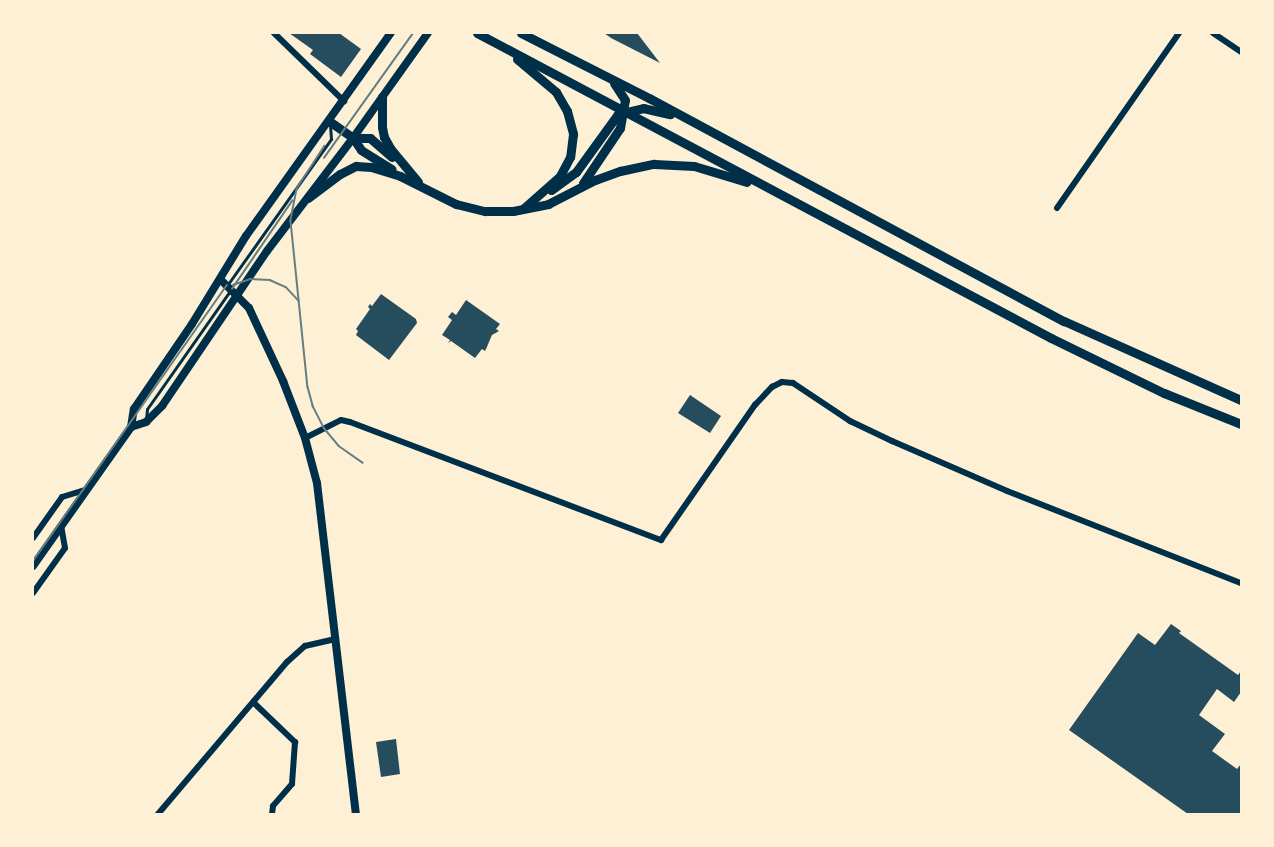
<!DOCTYPE html>
<style>
body{margin:0}
#map{position:relative;width:1274px;height:847px;overflow:hidden;background:#fdf0d5;font-family:Rubik,sans-serif}
div>[style]{position:absolute}
[style*='--x']{left:calc(var(--x)*1px);top:calc(var(--y)*1px);width:calc(var(--w)*1px);rotate:calc(var(--a)*1deg)}
.building>*{inset:0;background:#264d5e}
.service>*{height:3px;margin:-1.5px;padding:0 1.5px;transform-origin:1.5px;border-radius:1.5px;background:#003049}
.minor>*{height:6px;margin:-3px;padding:0 3px;transform-origin:3px;border-radius:3px;background:#003049}
.tertiary>*{height:8px;margin:-4px;padding:0 4px;transform-origin:4px;border-radius:4px;background:#003049}
.trunk>*{height:9px;margin:-4.5px;padding:0 4.5px;transform-origin:4.5px;border-radius:4.5px;background:#003049}
.tram>*{height:1.5px;margin:-0.75px;padding:0 0.75px;transform-origin:0.75px;border-radius:0.75px;background:#657d81}
span{translate:-50% -50%;white-space:nowrap;text-align:center;line-height:1.15;-webkit-text-stroke:6px #fdf0d5;paint-order:stroke}
.frame{position:absolute;inset:0;border:34px solid #fdf0d5;pointer-events:none}
</style>
<div id="map">
<div class="building">
<div style="clip-path:polygon(289px 33px,339px 33px,361px 49px,341px 77px,310px 54px,313px 50px)"></div>
<div style="clip-path:polygon(604px 33px,637px 33px,660px 63px,611px 38px)"></div>
<div style="clip-path:polygon(381px 294px,416px 319px,417px 323px,389px 360px,356px 335px,358px 331px,356px 329px,370px 309px,368px 307px,370px 304px,372px 306px)"></div>
<div style="clip-path:polygon(466px 300px,500px 324px,496px 329px,499px 331px,492px 335px,486px 349px,485px 351px,482px 349px,475px 358px,451px 341px,448px 343px,450px 340px,442px 335px,452px 320px,448px 317px,452px 312px,456px 315px)"></div>
<div style="clip-path:polygon(690px 395px,721px 416px,710px 433px,678px 413px)"></div>
<div style="clip-path:polygon(1171px 624px,1181px 631px,1179px 633px,1238px 675px,1241px 671px,1241px 692px,1234px 702px,1217px 689px,1199px 715px,1225px 734px,1212px 751px,1237px 769px,1241px 764px,1241px 814px,1188px 814px,1069px 730px,1138px 633px,1155px 645px)"></div>
<div style="clip-path:polygon(396px 739px,400px 774px,381px 777px,376px 742px)"></div>
</div>
<div class="service">
<div style="--x:228;--y:284;--w:178;--a:-54.6"></div>
<div style="--x:331;--y:139;--w:14;--a:-94"></div>
<div style="--x:146;--y:419;--w:10;--a:-84"></div>
<div style="--x:147;--y:409;--w:144;--a:-54.9"></div>
</div>
<div class="minor">
<div style="--x:274;--y:33;--w:98;--a:44.2"></div>
<div style="--x:1213;--y:33;--w:34;--a:34"></div>
<div style="--x:1057;--y:208;--w:213;--a:-55.1"></div>
<div style="--x:305;--y:438;--w:40;--a:-26.6"></div>
<div style="--x:341;--y:420;--w:9;--a:13"></div>
<div style="--x:350;--y:422;--w:333;--a:20.8"></div>
<div style="--x:661;--y:540;--w:165;--a:-55.2"></div>
<div style="--x:755;--y:405;--w:25;--a:-47"></div>
<div style="--x:772;--y:387;--w:11;--a:-27"></div>
<div style="--x:782;--y:382;--w:11;--a:5"></div>
<div style="--x:793;--y:383;--w:69;--a:33.7"></div>
<div style="--x:850;--y:421;--w:47;--a:25.5"></div>
<div style="--x:892;--y:441;--w:125;--a:23.5"></div>
<div style="--x:1007;--y:491;--w:251;--a:21.5"></div>
<div style="--x:33;--y:538;--w:50;--a:-54.7"></div>
<div style="--x:62;--y:497;--w:27;--a:-17"></div>
<div style="--x:33;--y:593;--w:55;--a:-54.6"></div>
<div style="--x:65;--y:548;--w:22;--a:-100"></div>
<div style="--x:254;--y:703;--w:57;--a:43.6"></div>
<div style="--x:295;--y:742;--w:42;--a:94.1"></div>
<div style="--x:292;--y:784;--w:29;--a:131"></div>
<div style="--x:273;--y:806;--w:8;--a:97"></div>
<div style="--x:158;--y:814;--w:199;--a:-49.7"></div>
<div style="--x:287;--y:662;--w:24;--a:-42"></div>
<div style="--x:305;--y:646;--w:31;--a:-13"></div>
</div>
<div class="tertiary">
<div style="--x:220;--y:279;--w:41;--a:45"></div>
<div style="--x:249;--y:308;--w:81;--a:65"></div>
<div style="--x:283;--y:381;--w:61;--a:68.9"></div>
<div style="--x:305;--y:438;--w:47;--a:75.1"></div>
<div style="--x:317;--y:483;--w:333;--a:83.3"></div>
<div style="--x:131;--y:427;--w:16;--a:-18"></div>
<div style="--x:146;--y:422;--w:23;--a:-45"></div>
<div style="--x:162;--y:406;--w:187;--a:-55.9"></div>
<div style="--x:267;--y:251;--w:142;--a:-52.7"></div>
<div style="--x:353;--y:138;--w:129;--a:-54.5"></div>
<div style="--x:33;--y:566;--w:170;--a:-54.8"></div>
<div style="--x:131;--y:427;--w:18;--a:-81"></div>
<div style="--x:134;--y:409;--w:103;--a:-55.7"></div>
<div style="--x:192;--y:324;--w:103;--a:-58.5"></div>
<div style="--x:246;--y:236;--w:249;--a:-54.5"></div>
</div>
<div class="trunk">
<div style="--x:477;--y:33;--w:650;--a:27.98"></div>
<div style="--x:1051;--y:338;--w:126;--a:26"></div>
<div style="--x:1164;--y:393;--w:83;--a:21.9"></div>
<div style="--x:521;--y:33;--w:144;--a:26.9"></div>
<div style="--x:649;--y:98;--w:471;--a:28.3"></div>
<div style="--x:1064;--y:321;--w:194;--a:24.1"></div>
<div style="--x:517;--y:59;--w:51;--a:40.2"></div>
<div style="--x:556;--y:92;--w:22;--a:60"></div>
<div style="--x:567;--y:111;--w:24;--a:75"></div>
<div style="--x:573;--y:134;--w:23;--a:97"></div>
<div style="--x:570;--y:157;--w:21;--a:118"></div>
<div style="--x:560;--y:176;--w:48;--a:138.4"></div>
<div style="--x:382;--y:97;--w:30;--a:90"></div>
<div style="--x:382;--y:127;--w:10;--a:79"></div>
<div style="--x:384;--y:137;--w:13;--a:61"></div>
<div style="--x:390;--y:148;--w:44;--a:50.5"></div>
<div style="--x:329;--y:121;--w:29;--a:35"></div>
<div style="--x:353;--y:138;--w:14;--a:56"></div>
<div style="--x:361;--y:150;--w:36;--a:32"></div>
<div style="--x:353;--y:138;--w:17;--a:0"></div>
<div style="--x:370;--y:138;--w:29;--a:41"></div>
<div style="--x:583;--y:183;--w:66;--a:-56.1"></div>
<div style="--x:620;--y:128;--w:28;--a:-80"></div>
<div style="--x:625;--y:100;--w:20;--a:-123"></div>
<div style="--x:551;--y:190;--w:31;--a:-36"></div>
<div style="--x:576;--y:172;--w:72;--a:-54.1"></div>
<div style="--x:618;--y:114;--w:26;--a:-13"></div>
<div style="--x:643;--y:108;--w:28;--a:13"></div>
<div style="--x:308;--y:198;--w:40;--a:-37"></div>
<div style="--x:340;--y:174;--w:18;--a:-27"></div>
<div style="--x:356;--y:166;--w:15;--a:4"></div>
<div style="--x:371;--y:167;--w:30;--a:17"></div>
<div style="--x:400;--y:176;--w:63;--a:26.6"></div>
<div style="--x:456;--y:204;--w:30;--a:14"></div>
<div style="--x:485;--y:211;--w:28;--a:0"></div>
<div style="--x:513;--y:211;--w:36;--a:-11"></div>
<div style="--x:548;--y:204;--w:53;--a:-27.1"></div>
<div style="--x:595;--y:180;--w:27;--a:-20"></div>
<div style="--x:620;--y:171;--w:35;--a:-12"></div>
<div style="--x:654;--y:164;--w:40;--a:2.9"></div>
<div style="--x:694;--y:166;--w:55;--a:16.8"></div>
</div>
<div class="tram">
<div style="--x:325;--y:146;--w:51;--a:123.1"></div>
<div style="--x:297;--y:189;--w:33;--a:101"></div>
<div style="--x:291;--y:221;--w:167;--a:84.2"></div>
<div style="--x:308;--y:387;--w:20;--a:75"></div>
<div style="--x:313;--y:406;--w:25;--a:63"></div>
<div style="--x:324;--y:428;--w:23;--a:50"></div>
<div style="--x:339;--y:446;--w:29;--a:35"></div>
<div style="--x:324;--y:158;--w:153;--a:-54.5"></div>
<div style="--x:233;--y:285;--w:18;--a:-19"></div>
<div style="--x:250;--y:279;--w:20;--a:3"></div>
<div style="--x:270;--y:280;--w:17;--a:24"></div>
<div style="--x:286;--y:287;--w:19;--a:47"></div>
<div style="--x:232;--y:289;--w:107;--a:-55.7"></div>
<div style="--x:33;--y:561;--w:337;--a:-54.9"></div>
</div>
<div class="frame"></div>
</div>
